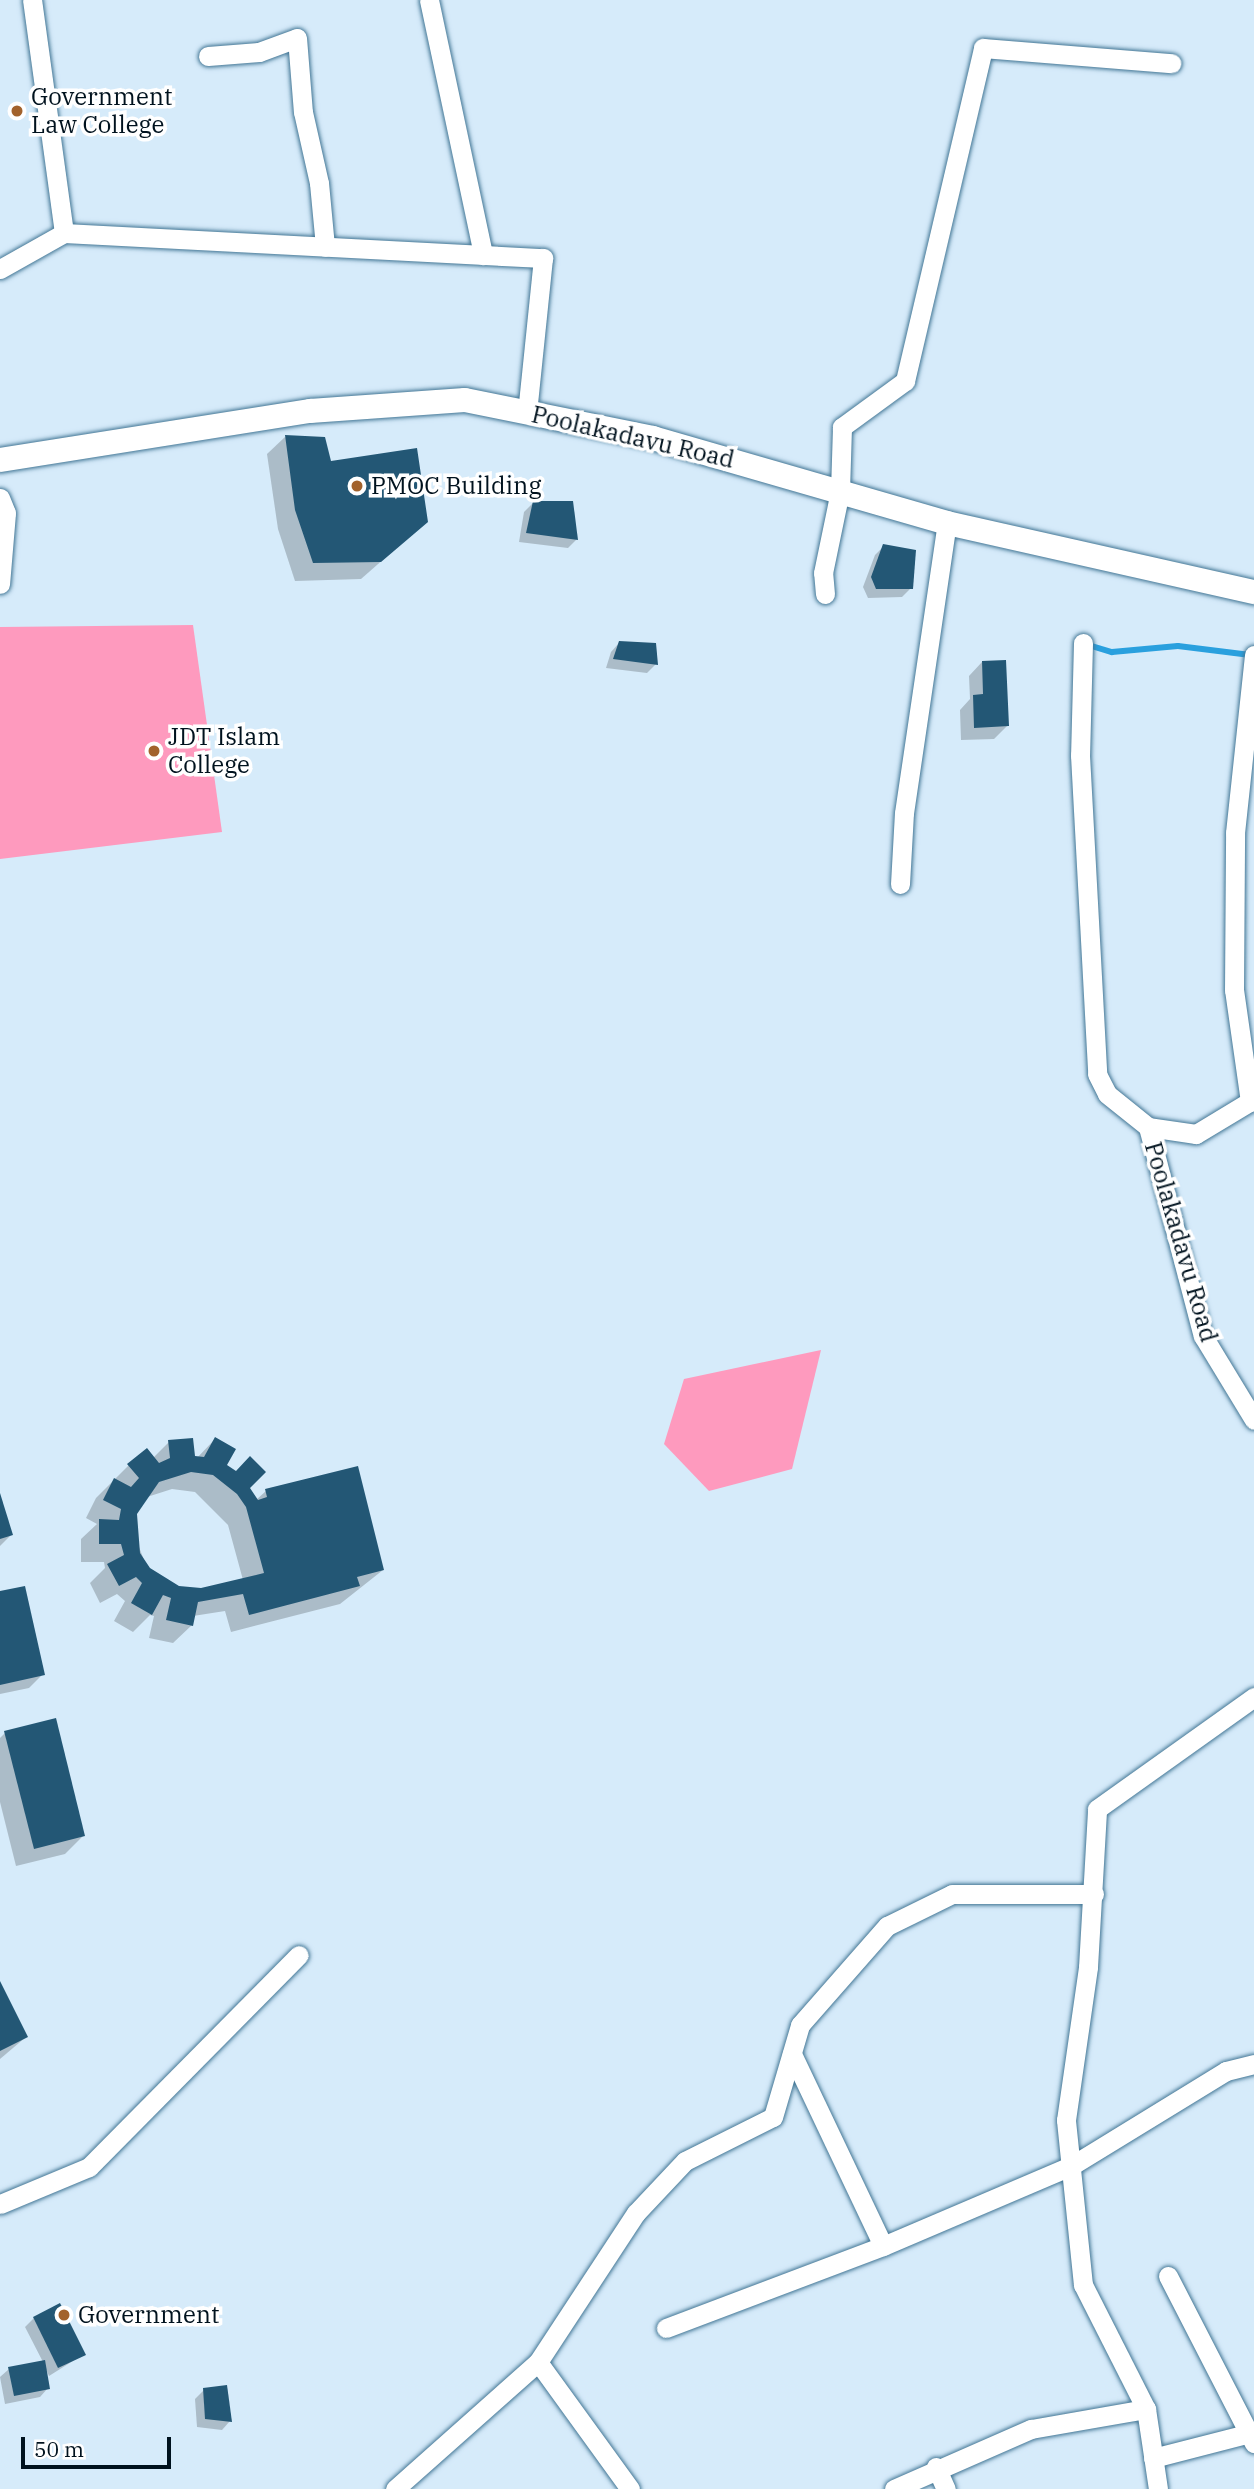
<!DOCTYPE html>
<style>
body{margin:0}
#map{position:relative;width:1254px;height:2489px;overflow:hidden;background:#d6ebfa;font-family:"IBM Plex Serif",serif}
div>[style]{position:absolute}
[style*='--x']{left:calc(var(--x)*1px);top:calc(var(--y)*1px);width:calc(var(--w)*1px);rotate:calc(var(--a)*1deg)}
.green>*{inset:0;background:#fe9abe}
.shadow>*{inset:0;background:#0003}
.stream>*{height:6px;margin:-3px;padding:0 3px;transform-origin:3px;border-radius:3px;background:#2aa0de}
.building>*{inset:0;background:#235775}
.roads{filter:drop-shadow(0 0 2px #427695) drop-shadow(0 0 2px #427695)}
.minor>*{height:19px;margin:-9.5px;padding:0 9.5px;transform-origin:9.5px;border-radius:9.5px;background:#fff}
.tertiary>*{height:24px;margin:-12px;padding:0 12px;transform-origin:12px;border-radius:12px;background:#fff}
.dots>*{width:19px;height:19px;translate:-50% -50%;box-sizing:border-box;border:4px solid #fff;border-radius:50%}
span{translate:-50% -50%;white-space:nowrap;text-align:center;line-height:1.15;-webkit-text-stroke:7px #fff;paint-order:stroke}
.poi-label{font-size:24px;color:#00121e}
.left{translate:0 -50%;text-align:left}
.street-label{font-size:24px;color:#00121e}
.scale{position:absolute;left:21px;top:2437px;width:150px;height:32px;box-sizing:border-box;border:4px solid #00121e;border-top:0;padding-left:9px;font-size:21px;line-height:24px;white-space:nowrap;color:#00121e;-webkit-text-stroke:5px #fff;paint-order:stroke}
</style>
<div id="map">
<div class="green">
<div style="clip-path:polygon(193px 625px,222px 832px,0 859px,0 627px)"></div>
<div style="clip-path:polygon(821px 1350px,792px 1469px,709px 1491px,664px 1444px,684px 1379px)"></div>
</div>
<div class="shadow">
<div style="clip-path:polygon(285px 437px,330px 463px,426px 522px,361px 579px,295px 581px,278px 529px,267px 454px)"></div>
<div style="clip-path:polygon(533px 503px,572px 503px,576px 540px,568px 548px,519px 542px,524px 512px)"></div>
<div style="clip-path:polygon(884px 546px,911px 588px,902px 597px,868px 598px,863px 587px,875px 555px)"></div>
<div style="clip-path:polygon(619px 643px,656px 664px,647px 673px,606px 668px,611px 652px)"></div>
<div style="clip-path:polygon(982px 662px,1008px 725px,994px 739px,961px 740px,960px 710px,970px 699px,969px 676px)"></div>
<div style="clip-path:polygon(evenodd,215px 1439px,225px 1466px,256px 1500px,266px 1491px,383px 1570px,340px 1604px,231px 1632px,225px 1611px,193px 1616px,192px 1625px,173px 1643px,149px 1638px,154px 1616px,150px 1615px,133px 1632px,114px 1621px,125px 1601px,117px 1594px,100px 1603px,90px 1583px,105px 1568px,104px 1562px,81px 1562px,81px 1539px,97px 1524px,86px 1518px,96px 1498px,129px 1465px,153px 1458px,169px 1442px,197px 1458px,215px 1439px,172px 1489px,195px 1492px,228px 1525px,243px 1580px,201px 1589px,179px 1587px,148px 1570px,135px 1537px,136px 1514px,147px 1497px,172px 1489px)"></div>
<div style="clip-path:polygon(0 1497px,11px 1535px,0 1546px)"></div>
<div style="clip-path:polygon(0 1593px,43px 1674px,29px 1688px,0 1694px)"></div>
<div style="clip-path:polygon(5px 1733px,83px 1836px,65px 1854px,16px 1866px,0 1802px,0 1738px)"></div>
<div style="clip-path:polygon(0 1985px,26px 2037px,0 2059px)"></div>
<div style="clip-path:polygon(34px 2318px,84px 2354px,49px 2376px,45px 2367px,48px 2388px,40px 2397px,5px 2404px,0 2377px,9px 2369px,43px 2362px,25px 2327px)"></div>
<div style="clip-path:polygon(204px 2390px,230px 2421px,222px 2430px,197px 2427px,195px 2399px)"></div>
</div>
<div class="stream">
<div style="--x:1085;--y:644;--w:28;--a:17"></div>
<div style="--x:1112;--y:652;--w:66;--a:-5.2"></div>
<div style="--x:1178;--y:646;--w:73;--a:7.1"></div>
</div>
<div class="building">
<div style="clip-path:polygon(285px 435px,325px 437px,331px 461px,417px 448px,428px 522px,381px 562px,313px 563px,295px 510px)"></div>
<div style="clip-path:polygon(533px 501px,573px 501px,578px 540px,526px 533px)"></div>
<div style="clip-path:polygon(883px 544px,916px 550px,913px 589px,876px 589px,871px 577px)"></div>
<div style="clip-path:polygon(619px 641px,656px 643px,658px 665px,613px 659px)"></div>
<div style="clip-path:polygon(1006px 660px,1009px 726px,974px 728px,973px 695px,983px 694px,982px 661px)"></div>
<div style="clip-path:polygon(evenodd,215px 1437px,236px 1449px,227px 1465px,236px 1471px,250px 1456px,266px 1472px,250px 1488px,258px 1500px,267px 1497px,265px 1489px,358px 1466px,384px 1570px,357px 1577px,360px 1586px,249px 1615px,243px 1594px,198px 1602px,193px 1626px,166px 1620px,171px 1598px,163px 1595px,152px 1615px,131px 1603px,142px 1583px,136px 1577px,119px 1586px,107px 1564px,124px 1555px,121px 1544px,99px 1544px,99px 1519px,119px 1520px,121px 1509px,103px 1500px,114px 1478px,131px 1487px,139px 1478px,127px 1464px,147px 1448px,159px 1463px,170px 1458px,168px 1440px,193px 1438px,195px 1456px,204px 1457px,215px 1437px,191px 1472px,213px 1475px,237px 1494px,246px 1507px,264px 1573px,201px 1588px,179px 1586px,150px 1568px,140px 1553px,137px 1514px,159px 1482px,191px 1472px)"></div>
<div style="clip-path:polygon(0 1493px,13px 1535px,0 1539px)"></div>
<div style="clip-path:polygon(25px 1586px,45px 1675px,0 1685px,0 1591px)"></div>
<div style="clip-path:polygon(56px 1718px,85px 1836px,34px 1849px,4px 1731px)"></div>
<div style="clip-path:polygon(0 1981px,28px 2037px,0 2051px)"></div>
<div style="clip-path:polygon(60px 2303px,86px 2355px,58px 2368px,33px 2317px)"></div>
<div style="clip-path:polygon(45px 2360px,50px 2389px,14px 2396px,8px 2367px)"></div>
<div style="clip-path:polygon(227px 2385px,232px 2422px,205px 2419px,203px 2388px)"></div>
</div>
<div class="roads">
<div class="minor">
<div style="--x:429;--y:0;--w:261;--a:78"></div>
<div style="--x:208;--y:56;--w:51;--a:-4.5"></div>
<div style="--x:259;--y:52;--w:40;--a:-20.2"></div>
<div style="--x:297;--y:38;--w:74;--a:85.4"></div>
<div style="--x:303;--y:112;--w:73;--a:77.3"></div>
<div style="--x:319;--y:183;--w:64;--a:84.6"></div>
<div style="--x:64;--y:233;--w:480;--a:3"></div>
<div style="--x:543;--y:258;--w:155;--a:95.9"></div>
<div style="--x:0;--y:269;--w:73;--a:-29.4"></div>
<div style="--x:64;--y:233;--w:235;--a:-97.8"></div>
<div style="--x:0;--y:498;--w:16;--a:68"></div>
<div style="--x:6;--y:513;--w:71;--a:94.8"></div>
<div style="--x:825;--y:594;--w:21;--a:-95"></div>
<div style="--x:823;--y:573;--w:84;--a:-78.3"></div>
<div style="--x:840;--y:491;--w:64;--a:-88.2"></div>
<div style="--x:842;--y:427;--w:78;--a:-36.1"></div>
<div style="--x:905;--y:381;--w:342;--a:-76.8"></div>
<div style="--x:983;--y:48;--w:189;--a:4.6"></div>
<div style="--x:1083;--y:643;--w:112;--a:91.5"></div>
<div style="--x:1080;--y:755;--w:319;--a:86.9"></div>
<div style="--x:1097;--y:1074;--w:22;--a:63"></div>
<div style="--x:1107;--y:1094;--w:53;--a:38.8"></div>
<div style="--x:900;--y:884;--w:71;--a:-86.8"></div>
<div style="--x:904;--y:813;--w:293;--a:-81.6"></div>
<div style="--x:1254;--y:1099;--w:68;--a:148.9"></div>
<div style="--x:1196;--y:1134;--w:49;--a:-171.7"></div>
<div style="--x:1148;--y:1127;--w:216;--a:75.3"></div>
<div style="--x:1203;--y:1336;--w:98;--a:58.7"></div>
<div style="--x:1250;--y:1102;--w:113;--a:-98.1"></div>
<div style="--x:1234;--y:990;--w:157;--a:-89.6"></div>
<div style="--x:1235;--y:833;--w:179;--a:-83.9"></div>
<div style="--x:792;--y:2054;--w:212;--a:64.6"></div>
<div style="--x:0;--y:2204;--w:96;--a:-22.6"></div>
<div style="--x:89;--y:2167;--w:298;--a:-45.3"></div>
<div style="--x:1168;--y:2276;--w:188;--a:62.8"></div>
<div style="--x:666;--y:2328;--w:232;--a:-20.7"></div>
<div style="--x:883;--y:2246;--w:204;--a:-23.1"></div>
<div style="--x:1071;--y:2166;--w:182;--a:-31.5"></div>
<div style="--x:1226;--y:2071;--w:29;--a:-14"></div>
<div style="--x:538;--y:2362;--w:157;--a:54.1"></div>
<div style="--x:1153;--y:2458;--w:104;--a:-14.4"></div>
<div style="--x:936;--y:2467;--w:24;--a:66"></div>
<div style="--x:395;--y:2489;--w:191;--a:-41.6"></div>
<div style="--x:538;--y:2362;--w:178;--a:-56.7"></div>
<div style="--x:636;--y:2213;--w:71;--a:-46.7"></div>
<div style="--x:685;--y:2161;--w:98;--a:-26.6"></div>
<div style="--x:773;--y:2117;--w:96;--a:-73.6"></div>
<div style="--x:800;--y:2025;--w:132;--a:-48.7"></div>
<div style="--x:887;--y:1926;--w:72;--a:-26.2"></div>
<div style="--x:952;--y:1894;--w:142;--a:0"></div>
<div style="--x:894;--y:2489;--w:150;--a:-23.7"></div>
<div style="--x:1031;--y:2429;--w:117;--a:-9.9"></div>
<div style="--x:1158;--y:2489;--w:81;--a:-98.5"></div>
<div style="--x:1146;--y:2409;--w:139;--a:-116.9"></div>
<div style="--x:1083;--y:2285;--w:166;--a:-95.9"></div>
<div style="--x:1066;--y:2120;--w:155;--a:-81.8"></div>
<div style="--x:1088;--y:1967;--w:158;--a:-86.7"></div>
<div style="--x:1097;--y:1809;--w:193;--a:-35.5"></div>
</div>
<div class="tertiary">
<div style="--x:0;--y:460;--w:314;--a:-9"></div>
<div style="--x:310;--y:411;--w:155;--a:-4.1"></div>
<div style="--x:465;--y:400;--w:192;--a:11.4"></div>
<div style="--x:653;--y:438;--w:306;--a:16.1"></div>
<div style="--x:947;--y:523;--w:315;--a:12.7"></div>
</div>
</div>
<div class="dots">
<div style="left:17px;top:111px;background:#a2622c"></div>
<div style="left:357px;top:486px;background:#a2622c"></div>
<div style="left:154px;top:751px;background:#a2622c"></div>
<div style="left:64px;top:2315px;background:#a2622c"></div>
</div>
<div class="poi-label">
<span class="left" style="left:31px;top:111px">Government<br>Law College</span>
<span class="left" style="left:371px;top:486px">PMOC Building</span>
<span class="left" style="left:168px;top:751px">JDT Islam<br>College</span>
<span class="left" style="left:78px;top:2315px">Government</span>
</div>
<div class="street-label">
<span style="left:633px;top:437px;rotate:13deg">Poolakadavu Road</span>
<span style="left:1181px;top:1242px;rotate:74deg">Poolakadavu Road</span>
</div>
<div class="scale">50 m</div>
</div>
